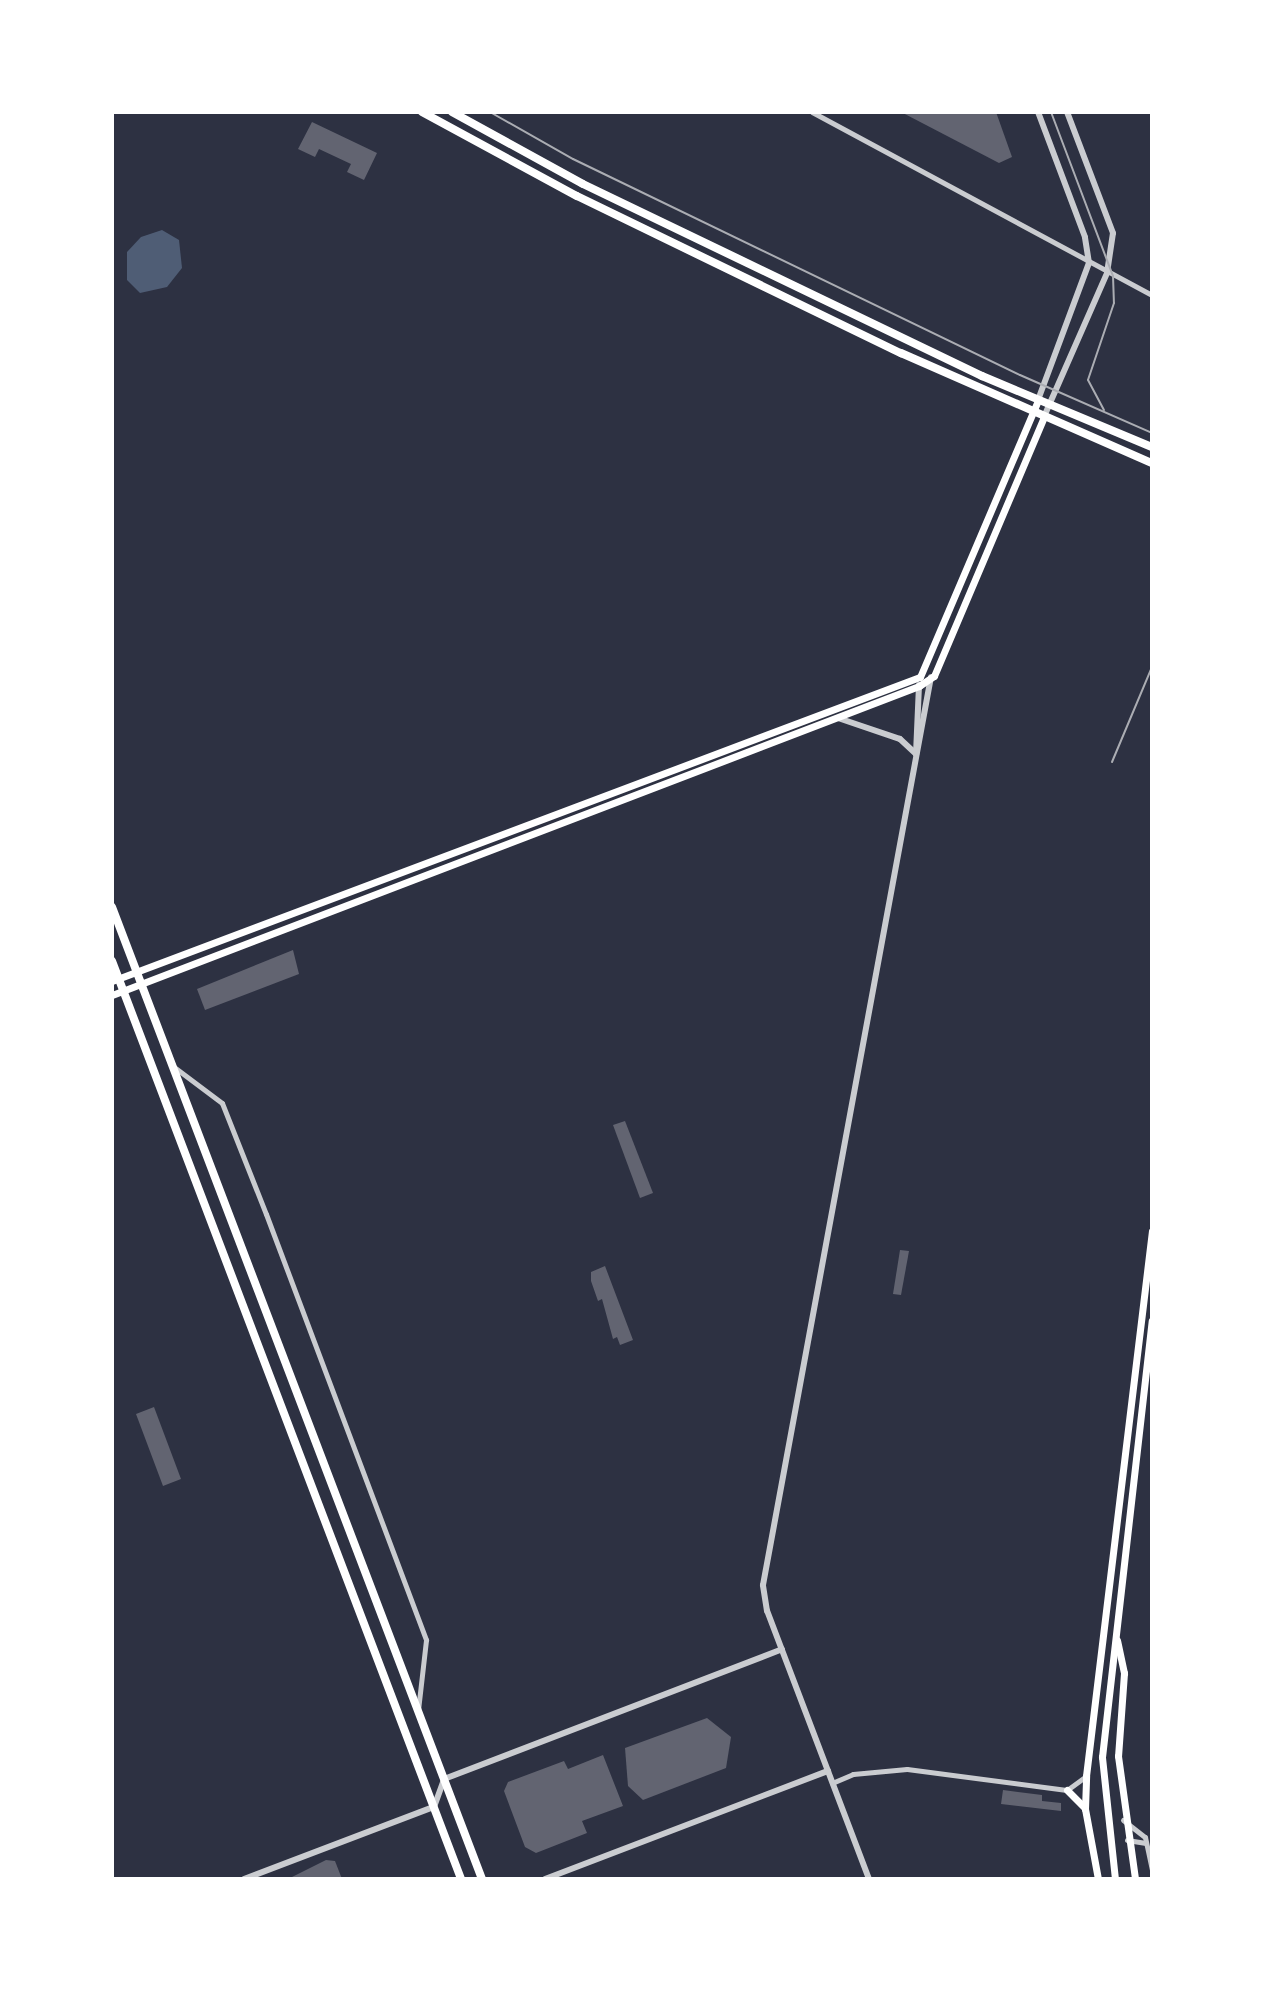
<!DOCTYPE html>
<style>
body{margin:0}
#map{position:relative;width:1264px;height:1991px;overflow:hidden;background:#2d3142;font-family:"Alegreya Sans",sans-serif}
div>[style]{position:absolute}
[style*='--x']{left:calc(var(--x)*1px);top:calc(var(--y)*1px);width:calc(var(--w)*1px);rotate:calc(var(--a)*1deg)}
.water>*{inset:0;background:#4f5d75}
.building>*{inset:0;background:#626471}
.minor>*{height:5px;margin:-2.5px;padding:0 2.5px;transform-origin:2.5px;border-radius:2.5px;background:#caccd0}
.tertiary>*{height:6px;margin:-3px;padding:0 3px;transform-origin:3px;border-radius:3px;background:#caccd0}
.secondary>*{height:7px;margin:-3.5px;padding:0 3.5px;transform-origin:3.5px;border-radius:3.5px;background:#fff}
.primary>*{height:8px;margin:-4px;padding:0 4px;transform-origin:4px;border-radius:4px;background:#fff}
.tram>*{height:2px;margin:-1px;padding:0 1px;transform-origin:1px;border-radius:1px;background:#abadb3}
span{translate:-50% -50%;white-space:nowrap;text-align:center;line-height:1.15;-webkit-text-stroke:8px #fff;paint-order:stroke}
.frame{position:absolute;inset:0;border:114px solid #fff;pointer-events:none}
</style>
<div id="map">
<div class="water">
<div style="clip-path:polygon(162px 230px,179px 240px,182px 268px,167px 287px,140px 293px,127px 280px,127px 252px,141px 237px)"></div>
</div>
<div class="building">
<div style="clip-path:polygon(901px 112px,996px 112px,1012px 157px,999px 163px)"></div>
<div style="clip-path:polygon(312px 122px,377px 153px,364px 180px,347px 172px,351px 164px,319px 149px,315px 157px,298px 149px)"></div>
<div style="clip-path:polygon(293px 950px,299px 974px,205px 1010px,197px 989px)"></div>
<div style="clip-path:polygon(625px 1121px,653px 1193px,640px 1198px,613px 1125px)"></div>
<div style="clip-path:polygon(900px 1250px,909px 1251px,901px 1295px,893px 1294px)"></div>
<div style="clip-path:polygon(605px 1266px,633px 1340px,620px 1345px,617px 1337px,613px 1339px,602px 1299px,598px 1301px,591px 1281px,591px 1272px)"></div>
<div style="clip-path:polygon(154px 1407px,181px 1479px,163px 1486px,136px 1414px)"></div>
<div style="clip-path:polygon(707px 1718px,731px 1737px,726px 1768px,643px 1800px,628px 1786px,625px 1748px)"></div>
<div style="clip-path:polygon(603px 1755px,623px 1806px,582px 1821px,587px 1833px,536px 1853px,525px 1847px,504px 1791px,508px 1782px,564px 1761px,568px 1769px)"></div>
<div style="clip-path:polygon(1003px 1790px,1042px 1795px,1042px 1801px,1061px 1803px,1061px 1811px,1001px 1804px)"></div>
<div style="clip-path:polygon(326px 1860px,335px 1861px,342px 1879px,288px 1879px)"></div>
</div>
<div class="minor">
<div style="--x:812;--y:112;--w:386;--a:28.3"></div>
<div style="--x:174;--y:1067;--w:60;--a:36.9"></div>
<div style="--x:222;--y:1103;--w:119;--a:68.4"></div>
<div style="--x:266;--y:1214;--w:455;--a:69.4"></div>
<div style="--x:426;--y:1640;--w:70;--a:96.5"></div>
<div style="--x:832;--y:1783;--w:23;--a:-23"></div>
<div style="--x:853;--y:1774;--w:54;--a:-5.3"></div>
<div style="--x:907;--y:1769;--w:161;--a:7.5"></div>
<div style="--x:1067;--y:1790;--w:22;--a:-36"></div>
<div style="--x:1123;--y:1820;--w:28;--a:38"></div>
<div style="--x:1145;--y:1837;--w:34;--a:78"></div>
<div style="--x:1127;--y:1840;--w:19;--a:9"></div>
</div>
<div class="tertiary">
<div style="--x:1038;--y:400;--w:146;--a:-69.6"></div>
<div style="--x:1089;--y:263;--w:26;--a:-99"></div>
<div style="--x:1085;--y:237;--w:134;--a:-110.6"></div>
<div style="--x:1043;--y:419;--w:159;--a:-66.3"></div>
<div style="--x:1107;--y:273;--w:40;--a:-81.5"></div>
<div style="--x:1113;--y:233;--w:129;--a:-110.8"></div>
<div style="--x:838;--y:718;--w:65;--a:18.7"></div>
<div style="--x:900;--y:739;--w:22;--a:43"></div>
<div style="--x:916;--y:754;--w:69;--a:-87.5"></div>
<div style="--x:244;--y:1879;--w:203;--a:-20.8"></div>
<div style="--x:434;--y:1807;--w:30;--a:-70"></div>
<div style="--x:444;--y:1779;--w:362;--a:-21"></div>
<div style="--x:545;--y:1879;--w:303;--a:-20.9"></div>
<div style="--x:869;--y:1879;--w:287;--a:-110.8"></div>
<div style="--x:767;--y:1611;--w:26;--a:-99"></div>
<div style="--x:763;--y:1585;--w:923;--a:-79.52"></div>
</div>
<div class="secondary">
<div style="--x:112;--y:981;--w:863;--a:-20.62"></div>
<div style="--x:920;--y:677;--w:301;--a:-66.9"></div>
<div style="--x:112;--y:995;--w:864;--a:-20.95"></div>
<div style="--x:919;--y:686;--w:18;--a:-34"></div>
<div style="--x:934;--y:676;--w:279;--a:-67"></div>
<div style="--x:1117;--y:1640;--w:34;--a:78"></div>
<div style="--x:1124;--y:1673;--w:83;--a:94.1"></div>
<div style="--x:1118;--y:1756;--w:124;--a:82.1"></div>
<div style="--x:1067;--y:1790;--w:25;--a:45"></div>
<div style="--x:1098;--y:1879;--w:71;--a:-100.5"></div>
<div style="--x:1085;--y:1809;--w:33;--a:-88"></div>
<div style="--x:1086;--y:1776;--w:549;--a:-83.1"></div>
<div style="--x:1115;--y:1879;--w:123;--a:-96.1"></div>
<div style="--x:1102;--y:1757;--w:439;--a:-83.5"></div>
</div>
<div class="primary">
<div style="--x:422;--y:112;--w:176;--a:28.5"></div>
<div style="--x:577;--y:196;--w:360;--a:25.9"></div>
<div style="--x:901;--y:353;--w:274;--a:23.7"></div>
<div style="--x:452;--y:112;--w:149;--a:28.8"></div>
<div style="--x:583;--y:184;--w:443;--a:25.7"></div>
<div style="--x:982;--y:376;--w:184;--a:22.7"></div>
<div style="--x:112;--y:907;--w:1040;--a:69.16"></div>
<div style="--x:112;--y:961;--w:982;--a:69.18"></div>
</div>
<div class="tram">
<div style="--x:490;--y:112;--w:95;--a:29.5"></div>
<div style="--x:573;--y:159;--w:496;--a:25.8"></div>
<div style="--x:1020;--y:375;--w:144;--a:23.7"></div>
<div style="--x:1051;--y:112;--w:175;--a:69.3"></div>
<div style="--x:1113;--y:276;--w:27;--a:88"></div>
<div style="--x:1114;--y:303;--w:81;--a:108.7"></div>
<div style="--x:1088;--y:380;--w:34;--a:62"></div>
<div style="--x:1112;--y:762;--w:103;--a:-67.2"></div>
</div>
<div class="frame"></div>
</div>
